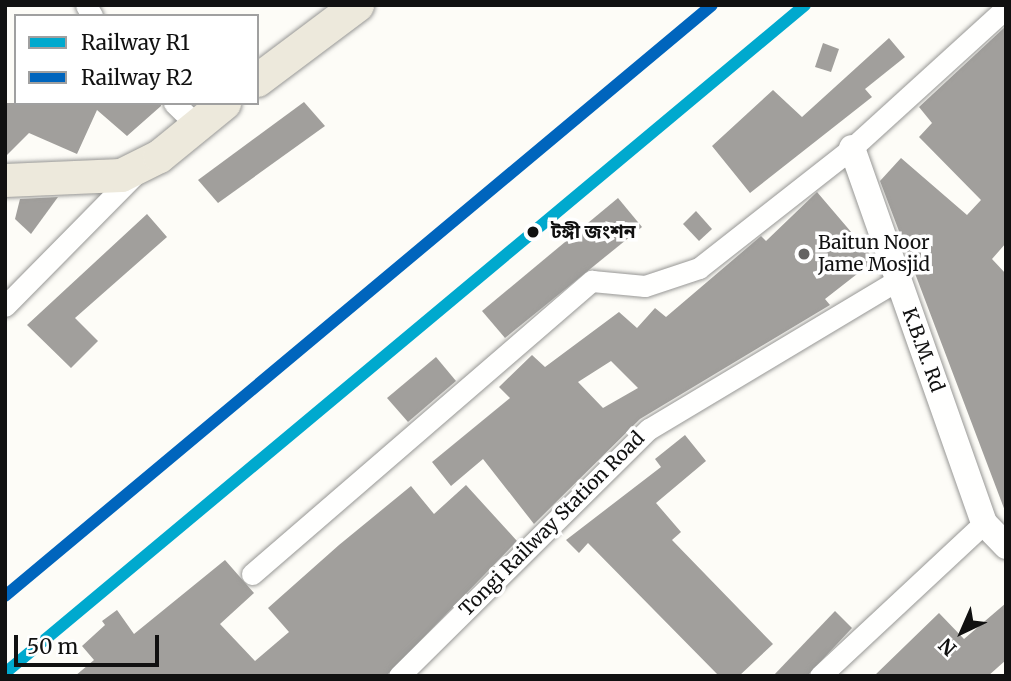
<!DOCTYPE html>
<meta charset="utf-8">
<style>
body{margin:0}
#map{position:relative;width:1011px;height:681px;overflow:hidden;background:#fdfcf7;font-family:Merriweather,"Noto Sans Bengali",serif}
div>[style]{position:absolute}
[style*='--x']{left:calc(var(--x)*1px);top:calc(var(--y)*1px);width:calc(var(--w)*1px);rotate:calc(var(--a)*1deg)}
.building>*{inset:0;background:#a19f9c}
.roads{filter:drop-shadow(0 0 2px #979795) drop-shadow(0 0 2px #979795)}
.minor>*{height:21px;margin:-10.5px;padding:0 10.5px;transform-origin:10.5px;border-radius:10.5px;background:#fffffe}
.tertiary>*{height:26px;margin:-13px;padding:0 13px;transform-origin:13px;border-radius:13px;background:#fffffe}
.primary>*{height:33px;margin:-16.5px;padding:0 16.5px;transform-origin:16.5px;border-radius:16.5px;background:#ede9dc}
.rail-1>*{height:12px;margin:-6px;padding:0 6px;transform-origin:6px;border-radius:6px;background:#00a9ce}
.rail-2>*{height:12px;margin:-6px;padding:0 6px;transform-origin:6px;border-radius:6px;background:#0065bd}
.dots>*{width:19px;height:19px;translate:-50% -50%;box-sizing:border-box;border:4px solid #fff;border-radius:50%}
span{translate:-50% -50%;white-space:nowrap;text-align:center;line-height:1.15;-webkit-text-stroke:7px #fff;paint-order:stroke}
.stop-label{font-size:19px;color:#111;font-weight:700}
.left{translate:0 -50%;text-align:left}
.poi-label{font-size:19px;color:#111}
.street-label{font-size:19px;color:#111}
.frame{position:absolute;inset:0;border:7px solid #111;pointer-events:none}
.legend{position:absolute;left:14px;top:14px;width:245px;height:91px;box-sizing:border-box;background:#fff;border:2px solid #a0a0a0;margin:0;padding:9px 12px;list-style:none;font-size:21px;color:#111}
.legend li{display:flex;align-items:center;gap:14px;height:35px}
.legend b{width:35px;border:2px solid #a0a0a0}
.north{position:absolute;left:927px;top:597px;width:70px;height:70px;-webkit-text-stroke:5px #fff;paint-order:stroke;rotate:224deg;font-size:19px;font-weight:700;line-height:28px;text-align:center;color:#111}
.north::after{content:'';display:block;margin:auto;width:24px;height:32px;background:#111;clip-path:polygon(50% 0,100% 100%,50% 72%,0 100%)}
.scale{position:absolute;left:14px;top:635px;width:145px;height:32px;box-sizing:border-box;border:4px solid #111;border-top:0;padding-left:9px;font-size:21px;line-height:24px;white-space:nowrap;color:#111;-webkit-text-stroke:5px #fff;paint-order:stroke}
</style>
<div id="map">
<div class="building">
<div style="clip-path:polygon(1006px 26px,1006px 243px,992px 259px,1006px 274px,1005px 511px,880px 181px,901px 158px,967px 215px,981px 200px,919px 137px,932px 123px,919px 107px)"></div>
<div style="clip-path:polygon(889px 38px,905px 57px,865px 89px,872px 97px,750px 193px,712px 146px,773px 90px,802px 117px)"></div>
<div style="clip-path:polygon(823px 43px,839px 49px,831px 72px,815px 67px)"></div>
<div style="clip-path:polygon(304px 102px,325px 126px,218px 203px,198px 180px)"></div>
<div style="clip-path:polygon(5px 103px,161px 103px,161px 106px,127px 136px,97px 110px,77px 154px,29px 133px,5px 157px)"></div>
<div style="clip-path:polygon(evenodd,817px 192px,875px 260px,825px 299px,830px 305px,640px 419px,534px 524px,483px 459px,451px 486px,432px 462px,510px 398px,499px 387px,532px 355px,545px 367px,619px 312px,637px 328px,655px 308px,666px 317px,761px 236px,766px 241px,817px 192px,611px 361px,638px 388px,603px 408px,578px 382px,611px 361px)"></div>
<div style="clip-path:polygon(58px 197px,31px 234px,15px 219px,20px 199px)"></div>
<div style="clip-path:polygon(618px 198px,642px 227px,505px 338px,482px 311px)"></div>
<div style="clip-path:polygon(696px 211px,712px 229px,699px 241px,683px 224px)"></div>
<div style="clip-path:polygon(147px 214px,167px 237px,75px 318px,98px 341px,71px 368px,27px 325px)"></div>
<div style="clip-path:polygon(436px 357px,456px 381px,408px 422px,387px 398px)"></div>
<div style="clip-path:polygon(685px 435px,706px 461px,656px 503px,681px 532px,672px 540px,773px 644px,739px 676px,719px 676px,588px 543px,579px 553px,566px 540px,661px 467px,655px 459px)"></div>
<div style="clip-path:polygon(466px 485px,517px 541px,386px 676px,75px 676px,94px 660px,82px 646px,105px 625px,102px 621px,117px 610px,134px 634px,225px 560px,254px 593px,220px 624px,255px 661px,289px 632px,268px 608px,339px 545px,411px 486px,434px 514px)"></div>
<div style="clip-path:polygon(1006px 603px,1006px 660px,988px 676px,874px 676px,939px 613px,964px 639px)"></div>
<div style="clip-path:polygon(835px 611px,852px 628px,807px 676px,773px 676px)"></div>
</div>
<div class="roads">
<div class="minor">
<div style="--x:86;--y:5;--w:13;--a:61"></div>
<div style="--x:174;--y:103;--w:30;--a:44"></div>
<div style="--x:5;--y:306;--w:187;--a:-45.4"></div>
<div style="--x:252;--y:574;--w:449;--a:-40.8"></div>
<div style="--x:592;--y:281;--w:53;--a:5.4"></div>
<div style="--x:645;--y:286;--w:57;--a:-18.4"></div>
<div style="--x:699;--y:268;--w:194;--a:-38.1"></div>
<div style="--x:852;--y:148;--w:208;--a:-42.3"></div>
<div style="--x:399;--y:676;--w:351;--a:-44.7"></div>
<div style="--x:649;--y:429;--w:290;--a:-30.9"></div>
<div style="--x:820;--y:676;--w:224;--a:-43"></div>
</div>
<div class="tertiary">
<div style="--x:852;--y:148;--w:398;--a:70.6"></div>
<div style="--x:984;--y:523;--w:32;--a:46"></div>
</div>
<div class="primary">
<div style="--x:257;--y:80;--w:125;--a:-36.9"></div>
<div style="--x:5;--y:180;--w:116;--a:-2.5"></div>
<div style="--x:121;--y:175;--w:42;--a:-26.6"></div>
<div style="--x:159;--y:156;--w:84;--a:-39.2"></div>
</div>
</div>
<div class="rail-1">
<div style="--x:5;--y:673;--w:1042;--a:-39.86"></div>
</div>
<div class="rail-2">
<div style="--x:5;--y:596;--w:921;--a:-39.89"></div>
</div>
<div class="dots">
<div style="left:533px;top:232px;background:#111"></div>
<div style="left:804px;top:254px;background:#646362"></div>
</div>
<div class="stop-label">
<span class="left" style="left:551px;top:232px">টঙ্গী জংশন</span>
</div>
<div class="poi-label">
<span class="left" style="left:818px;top:254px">Baitun Noor<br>Jame Mosjid</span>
</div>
<div class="street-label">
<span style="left:923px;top:350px;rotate:70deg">K.B.M. Rd</span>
<span style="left:552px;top:524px;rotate:-45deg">Tongi Railway Station Road</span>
</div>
<div class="frame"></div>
<ul class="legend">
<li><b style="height:9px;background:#00a9ce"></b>Railway R1</li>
<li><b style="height:9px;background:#0065bd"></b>Railway R2</li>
</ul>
<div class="north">N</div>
<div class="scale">50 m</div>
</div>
